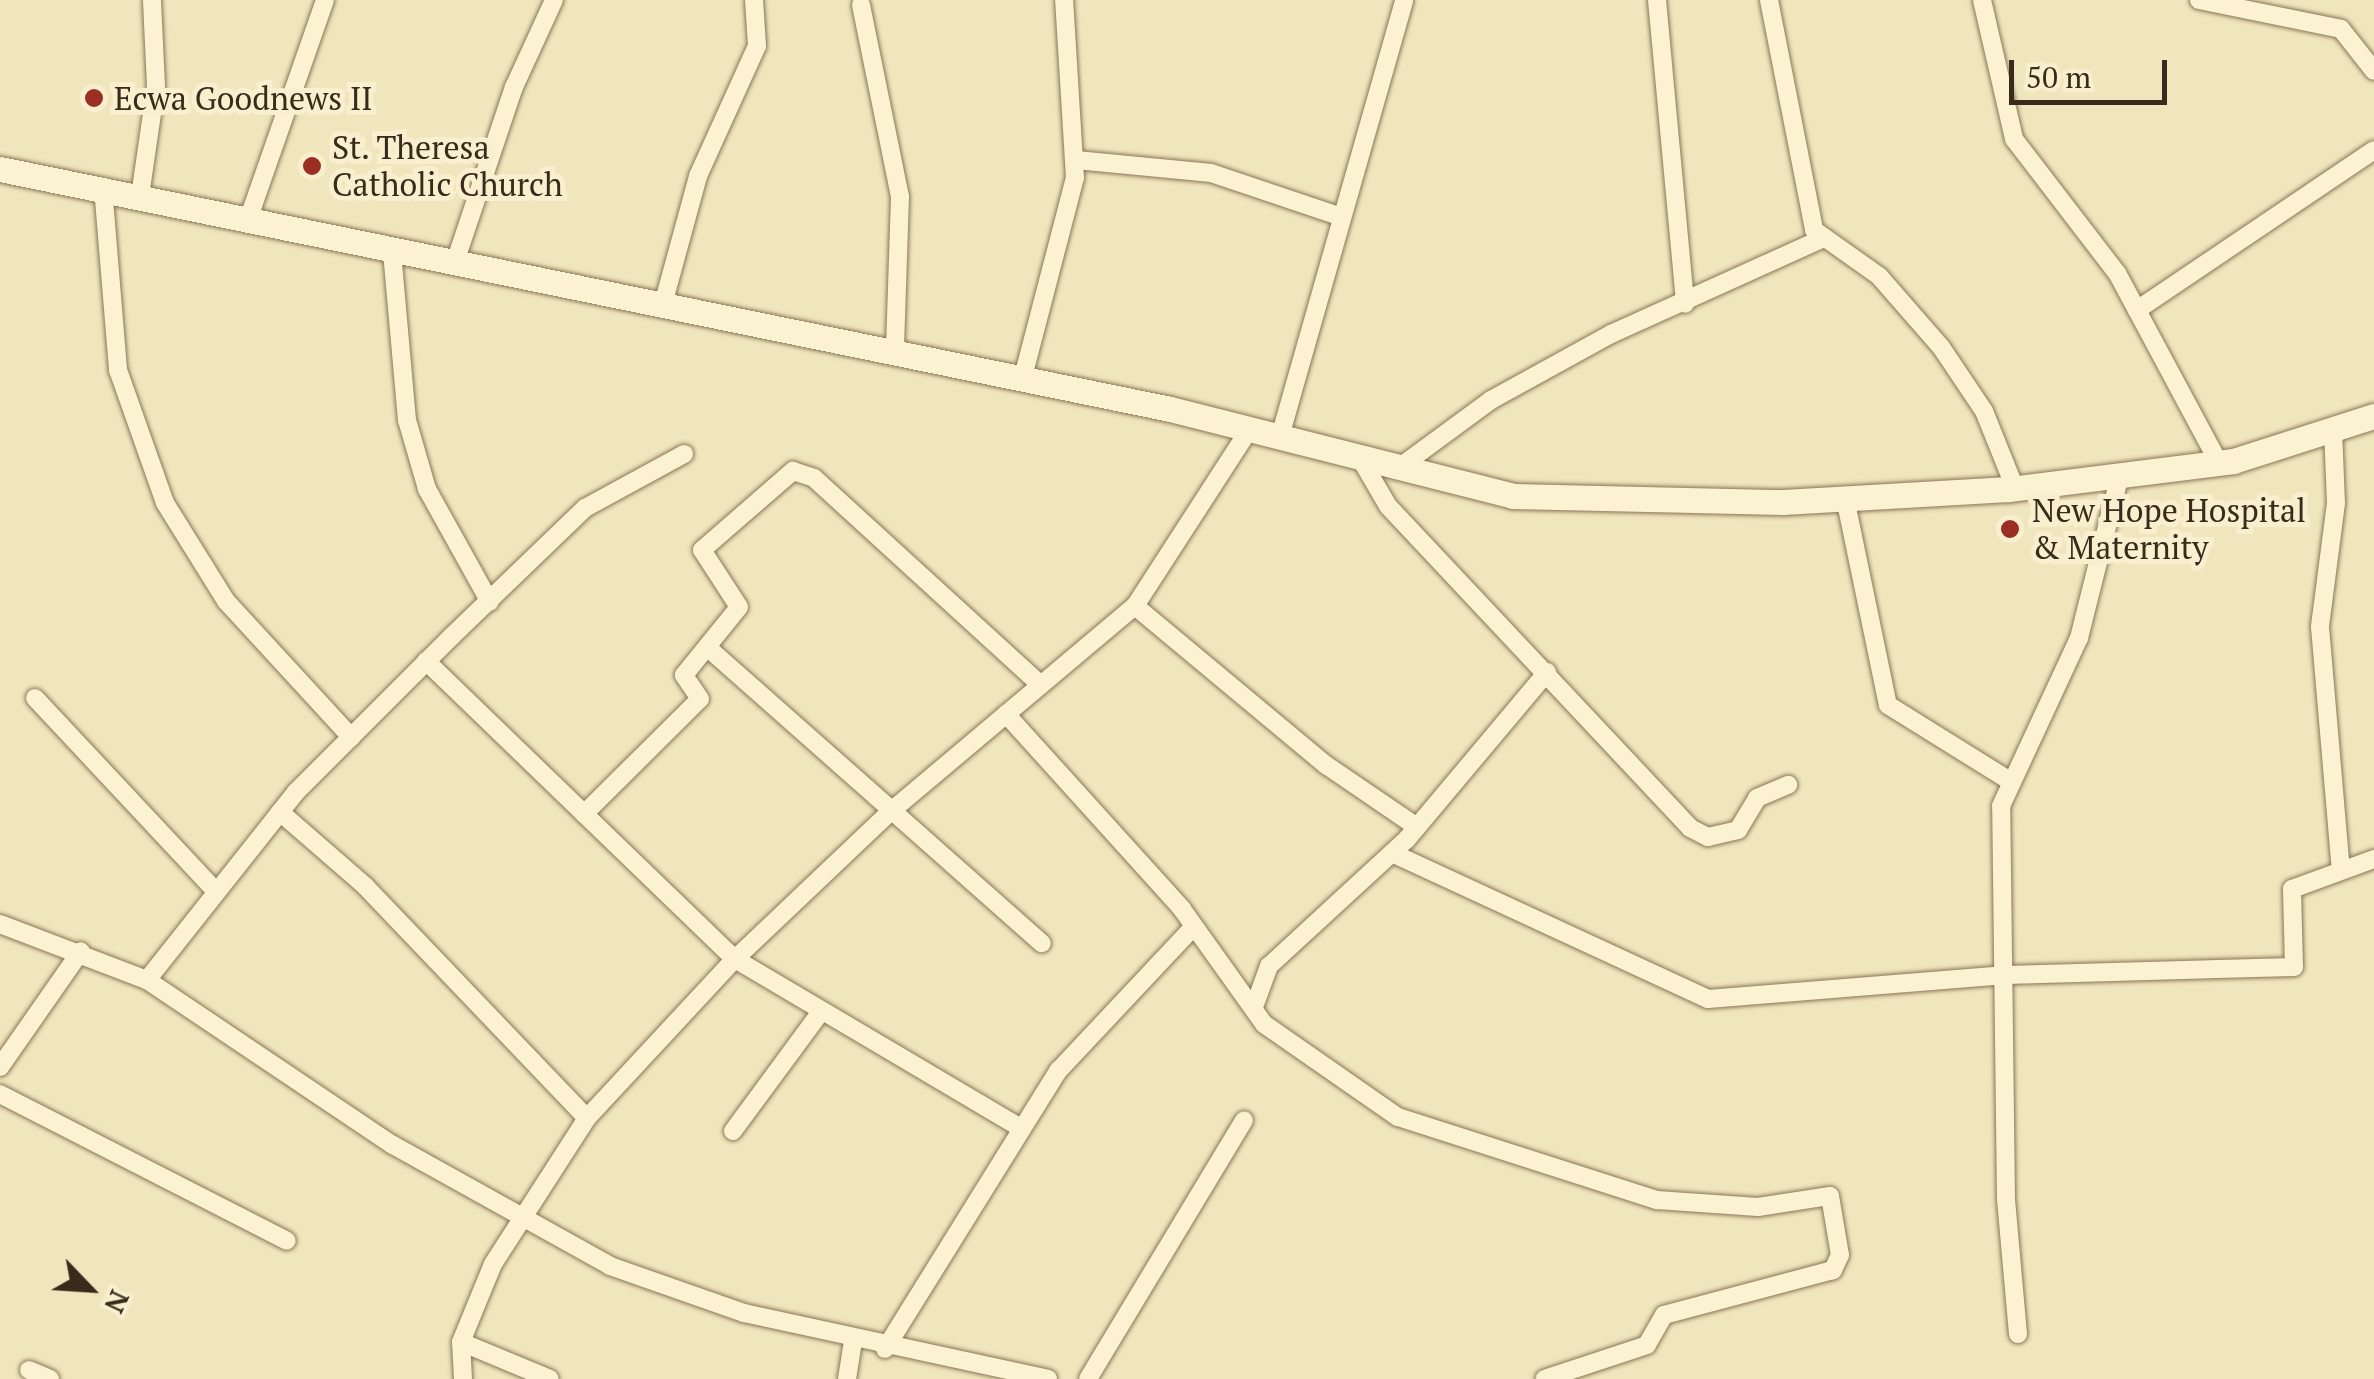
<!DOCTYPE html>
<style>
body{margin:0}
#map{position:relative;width:2374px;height:1379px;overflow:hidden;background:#f0e6be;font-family:"PT Serif",serif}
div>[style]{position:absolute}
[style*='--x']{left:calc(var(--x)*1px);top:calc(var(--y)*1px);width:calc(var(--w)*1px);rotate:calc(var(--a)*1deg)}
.roads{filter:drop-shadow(0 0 2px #897656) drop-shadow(0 0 2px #897656)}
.street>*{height:18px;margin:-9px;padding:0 9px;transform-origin:9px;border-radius:9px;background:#faf2d1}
.secondary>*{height:25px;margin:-12.5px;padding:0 12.5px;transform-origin:12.5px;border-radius:12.5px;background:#faf2d1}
.dots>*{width:28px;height:28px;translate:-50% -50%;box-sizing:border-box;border:5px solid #f7efce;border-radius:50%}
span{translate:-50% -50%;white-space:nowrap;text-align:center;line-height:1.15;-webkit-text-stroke:10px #f7efce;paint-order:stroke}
.poi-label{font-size:32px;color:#372c1b}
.left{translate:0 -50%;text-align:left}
.north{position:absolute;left:40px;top:1239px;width:100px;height:100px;-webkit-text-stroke:8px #f7efce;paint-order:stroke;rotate:115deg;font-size:28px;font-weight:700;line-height:40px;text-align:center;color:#372c1b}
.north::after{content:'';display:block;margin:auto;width:35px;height:45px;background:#372c1b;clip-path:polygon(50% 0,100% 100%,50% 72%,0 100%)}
.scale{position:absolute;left:2009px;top:60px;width:158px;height:45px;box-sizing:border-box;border:5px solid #372c1b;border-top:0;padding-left:12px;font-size:30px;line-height:35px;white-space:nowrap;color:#372c1b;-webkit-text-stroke:8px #f7efce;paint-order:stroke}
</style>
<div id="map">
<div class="roads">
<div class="street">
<div style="--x:1657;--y:0;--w:305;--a:84.7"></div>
<div style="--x:1769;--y:0;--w:234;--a:78.9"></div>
<div style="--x:1814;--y:230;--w:80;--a:35.3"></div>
<div style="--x:1879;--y:276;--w:94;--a:48.9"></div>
<div style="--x:1941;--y:347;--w:77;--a:56.1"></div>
<div style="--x:1984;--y:411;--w:83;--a:68.1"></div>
<div style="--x:1982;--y:0;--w:143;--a:77"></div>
<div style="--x:2014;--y:139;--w:169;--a:52.5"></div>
<div style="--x:2117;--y:273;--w:216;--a:61.8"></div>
<div style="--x:2199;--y:0;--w:145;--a:11.5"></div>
<div style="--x:2341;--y:29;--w:53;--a:51.8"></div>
<div style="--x:861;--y:5;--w:196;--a:78.5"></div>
<div style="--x:900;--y:197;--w:153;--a:91.9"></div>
<div style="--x:1076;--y:160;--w:136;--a:5.5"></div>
<div style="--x:1211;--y:173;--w:138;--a:18.6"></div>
<div style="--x:103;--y:187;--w:184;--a:85.3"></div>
<div style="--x:118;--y:370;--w:141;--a:70.5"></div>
<div style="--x:165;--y:503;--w:115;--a:58.1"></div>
<div style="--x:226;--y:601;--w:185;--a:47.4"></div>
<div style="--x:140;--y:196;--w:111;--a:-81.7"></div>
<div style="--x:156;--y:86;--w:86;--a:-92.7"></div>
<div style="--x:248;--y:220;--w:233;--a:-70.7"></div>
<div style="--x:392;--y:252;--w:169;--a:84.9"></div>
<div style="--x:407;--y:420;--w:72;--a:73.8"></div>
<div style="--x:427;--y:489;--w:129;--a:60.9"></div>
<div style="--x:454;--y:265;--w:188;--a:-71.4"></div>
<div style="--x:514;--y:87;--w:96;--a:-65.3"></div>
<div style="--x:662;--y:308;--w:137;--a:-74.7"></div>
<div style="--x:698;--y:176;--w:143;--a:-65.6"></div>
<div style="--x:757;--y:46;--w:46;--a:-93.7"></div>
<div style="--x:2137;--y:310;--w:286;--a:-34"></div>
<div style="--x:1023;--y:377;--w:206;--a:-75.4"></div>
<div style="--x:1075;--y:178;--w:178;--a:-93.5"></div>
<div style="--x:2333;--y:429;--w:74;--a:87.7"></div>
<div style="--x:2336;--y:503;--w:125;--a:97.4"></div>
<div style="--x:2320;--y:627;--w:244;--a:85.1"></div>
<div style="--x:1279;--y:440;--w:457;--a:-74.1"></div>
<div style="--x:1363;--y:463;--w:50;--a:59.8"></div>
<div style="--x:1388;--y:506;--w:441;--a:46.8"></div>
<div style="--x:1690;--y:828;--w:20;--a:27"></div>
<div style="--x:1708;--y:837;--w:31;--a:-13"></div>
<div style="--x:1738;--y:830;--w:37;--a:-59"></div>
<div style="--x:1757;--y:798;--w:34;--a:-23"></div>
<div style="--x:1396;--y:470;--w:118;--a:-36.4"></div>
<div style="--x:1491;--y:400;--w:137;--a:-28.8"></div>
<div style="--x:1611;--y:334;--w:234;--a:-24.3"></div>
<div style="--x:1845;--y:498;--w:211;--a:78.3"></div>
<div style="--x:1888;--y:705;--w:144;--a:31.9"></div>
<div style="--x:1135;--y:606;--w:249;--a:39.8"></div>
<div style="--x:1326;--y:765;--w:110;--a:34.3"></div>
<div style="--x:707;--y:647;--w:447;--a:41.5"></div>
<div style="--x:426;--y:661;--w:429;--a:44"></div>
<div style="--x:735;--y:959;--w:332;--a:30.6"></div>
<div style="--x:35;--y:698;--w:262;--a:46.9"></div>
<div style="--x:1006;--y:714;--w:263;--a:47.9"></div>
<div style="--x:1182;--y:909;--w:141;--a:54.5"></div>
<div style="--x:1264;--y:1024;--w:163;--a:34.8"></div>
<div style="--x:1398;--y:1117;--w:272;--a:17.8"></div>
<div style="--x:1657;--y:1200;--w:101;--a:4"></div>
<div style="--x:1758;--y:1207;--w:73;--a:-8.7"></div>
<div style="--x:1830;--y:1196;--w:60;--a:80.4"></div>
<div style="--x:1840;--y:1255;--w:17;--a:115"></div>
<div style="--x:1833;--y:1270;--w:175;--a:165.1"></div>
<div style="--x:1664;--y:1315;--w:34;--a:120"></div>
<div style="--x:1647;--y:1345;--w:108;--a:161.7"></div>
<div style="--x:280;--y:812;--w:113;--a:41"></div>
<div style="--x:365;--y:886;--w:321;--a:46.3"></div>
<div style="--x:584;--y:814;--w:163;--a:-44.8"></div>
<div style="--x:700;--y:699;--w:29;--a:-124"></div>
<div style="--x:684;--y:675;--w:87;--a:-51"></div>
<div style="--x:739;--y:607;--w:68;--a:-123"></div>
<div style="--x:702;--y:550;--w:121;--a:-41"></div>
<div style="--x:793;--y:471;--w:22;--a:18"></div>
<div style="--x:814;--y:478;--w:307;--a:42.4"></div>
<div style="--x:1392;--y:853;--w:348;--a:24.8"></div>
<div style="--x:1708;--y:999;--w:299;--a:-4.6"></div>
<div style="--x:2006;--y:975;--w:288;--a:-1.6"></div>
<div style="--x:2294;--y:967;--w:78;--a:-91.5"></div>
<div style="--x:2292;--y:889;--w:87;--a:-20.1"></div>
<div style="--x:0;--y:924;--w:157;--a:20.9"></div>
<div style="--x:147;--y:980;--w:296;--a:33.9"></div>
<div style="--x:393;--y:1145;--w:248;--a:29.1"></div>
<div style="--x:610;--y:1266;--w:142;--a:19.3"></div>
<div style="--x:744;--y:1313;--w:311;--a:12.2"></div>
<div style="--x:147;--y:980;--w:240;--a:-51.6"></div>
<div style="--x:296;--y:792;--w:221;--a:-45"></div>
<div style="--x:452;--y:636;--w:185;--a:-43.9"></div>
<div style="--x:585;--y:508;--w:113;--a:-28.6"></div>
<div style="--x:1254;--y:1007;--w:44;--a:-69.9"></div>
<div style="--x:1269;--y:966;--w:188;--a:-42.6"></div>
<div style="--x:1407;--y:839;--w:218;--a:-50"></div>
<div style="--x:0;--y:1067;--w:141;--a:-55.1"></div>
<div style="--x:0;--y:1094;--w:322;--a:27.1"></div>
<div style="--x:733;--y:1131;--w:147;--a:-53.6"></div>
<div style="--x:2018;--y:1334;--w:135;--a:-95.1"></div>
<div style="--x:2006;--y:1200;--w:394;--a:-90.7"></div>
<div style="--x:2001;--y:806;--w:185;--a:-65.1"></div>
<div style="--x:2079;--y:638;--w:168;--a:-75.9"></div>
<div style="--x:461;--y:1342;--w:96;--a:22.6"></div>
<div style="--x:885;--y:1349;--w:329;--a:-58.1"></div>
<div style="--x:1059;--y:1070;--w:197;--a:-46.8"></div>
<div style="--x:29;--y:1370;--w:23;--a:23"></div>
<div style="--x:463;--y:1379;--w:37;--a:-93"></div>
<div style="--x:461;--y:1342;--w:84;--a:-67.7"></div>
<div style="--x:493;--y:1264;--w:174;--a:-57.2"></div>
<div style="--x:587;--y:1118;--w:217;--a:-47.1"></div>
<div style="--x:735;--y:959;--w:214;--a:-43.5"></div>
<div style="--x:890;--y:812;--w:320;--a:-40.1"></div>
<div style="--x:1135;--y:606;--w:208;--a:-57.1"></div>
<div style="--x:847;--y:1379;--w:39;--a:-81"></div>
<div style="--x:1088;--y:1379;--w:302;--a:-58.9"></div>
</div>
<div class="secondary">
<div style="--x:0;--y:169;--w:1194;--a:11.59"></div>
<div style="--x:1170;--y:409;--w:354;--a:14.2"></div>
<div style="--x:1513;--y:496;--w:270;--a:1.3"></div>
<div style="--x:1783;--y:502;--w:226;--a:-3.3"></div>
<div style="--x:2009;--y:489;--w:226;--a:-7.1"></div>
<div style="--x:2233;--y:461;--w:148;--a:-17.7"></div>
</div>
</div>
<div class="dots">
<div style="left:94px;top:98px;background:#9b2e23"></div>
<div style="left:312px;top:166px;background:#9b2e23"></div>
<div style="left:2010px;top:529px;background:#9b2e23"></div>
</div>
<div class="poi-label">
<span class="left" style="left:114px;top:98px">Ecwa Goodnews II</span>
<span class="left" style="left:332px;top:166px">St. Theresa<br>Catholic Church</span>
<span class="left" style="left:2032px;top:529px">New Hope Hospital<br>&amp; Maternity</span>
</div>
<div class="north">N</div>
<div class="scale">50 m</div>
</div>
